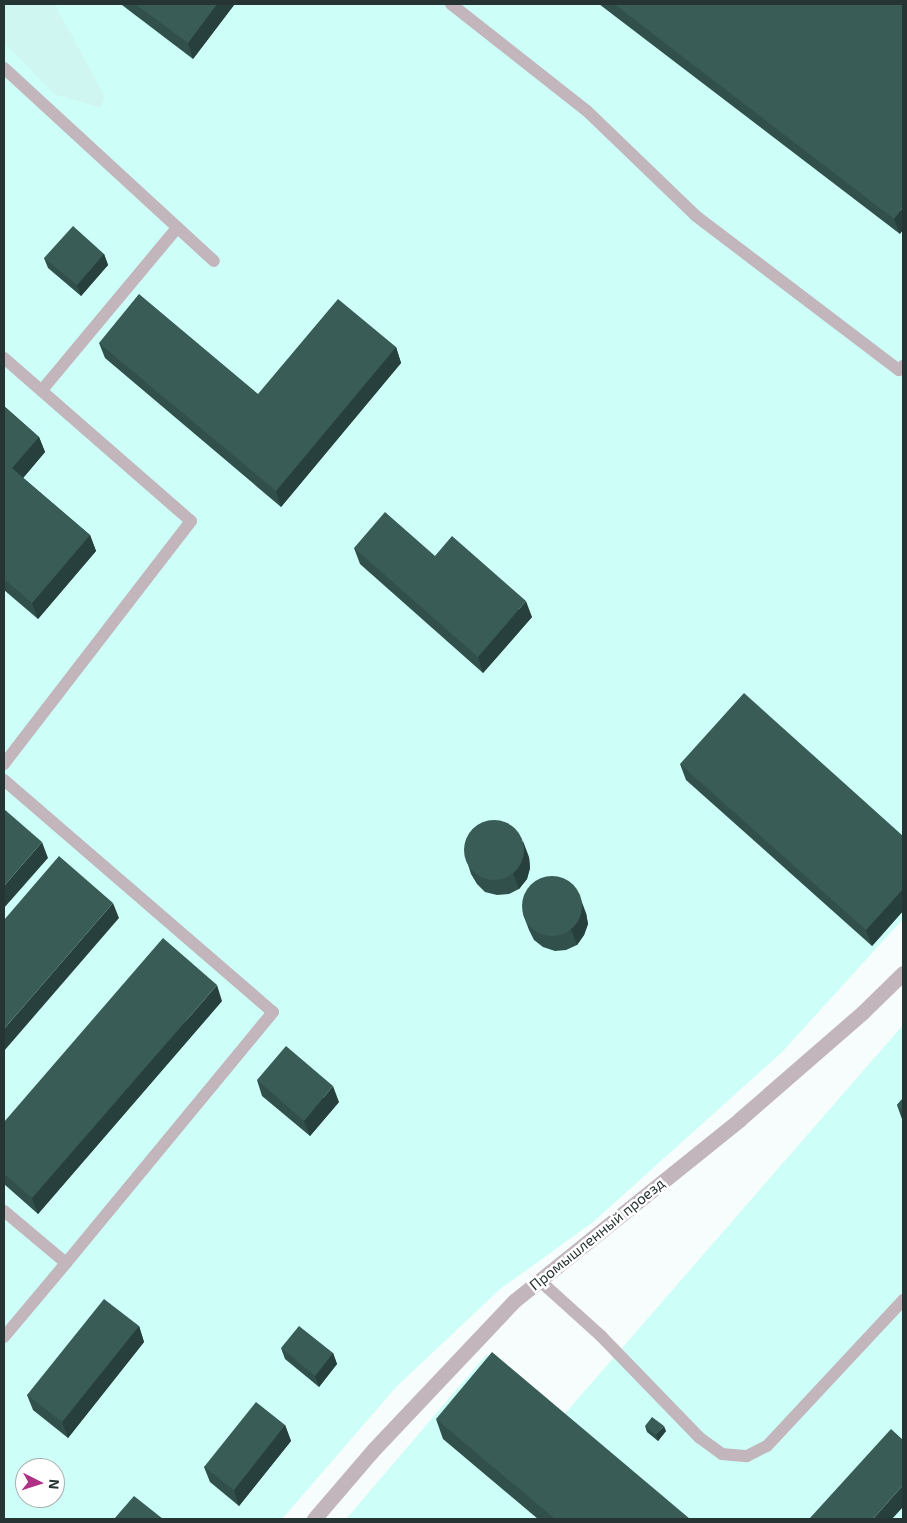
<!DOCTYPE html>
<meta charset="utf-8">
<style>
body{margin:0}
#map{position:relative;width:907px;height:1523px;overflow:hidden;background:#f6fdfc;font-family:"Exo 2",sans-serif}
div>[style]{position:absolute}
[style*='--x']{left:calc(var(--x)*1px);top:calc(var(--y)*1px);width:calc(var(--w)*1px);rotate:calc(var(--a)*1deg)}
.built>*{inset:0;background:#cdfff8}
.green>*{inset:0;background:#d0f6f1}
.lane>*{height:12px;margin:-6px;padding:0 6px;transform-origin:6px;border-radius:6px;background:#c2b5bc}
.street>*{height:15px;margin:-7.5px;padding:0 7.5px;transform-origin:7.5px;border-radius:7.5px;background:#c2b5bc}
.wall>*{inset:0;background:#314f4b}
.shaded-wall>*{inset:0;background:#28403d}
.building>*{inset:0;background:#395c57}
.round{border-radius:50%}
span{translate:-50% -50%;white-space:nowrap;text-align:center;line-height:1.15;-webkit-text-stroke:5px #fff;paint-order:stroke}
.street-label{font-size:15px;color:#263533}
.frame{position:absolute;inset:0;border:5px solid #263533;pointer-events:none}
.north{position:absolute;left:15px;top:1458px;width:50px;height:50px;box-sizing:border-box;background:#fff;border:1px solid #a8aead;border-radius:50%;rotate:95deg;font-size:14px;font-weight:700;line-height:20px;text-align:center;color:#263533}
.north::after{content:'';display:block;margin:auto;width:18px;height:22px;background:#ad3285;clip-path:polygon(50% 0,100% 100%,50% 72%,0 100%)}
</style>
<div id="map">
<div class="built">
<div style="clip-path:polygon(evenodd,4px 4px,903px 4px,903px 919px,782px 1052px,593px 1222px,499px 1290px,397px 1386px,282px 1519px,4px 1519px,4px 4px,25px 1468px,55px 1468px,55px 1498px,25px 1498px,25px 1468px)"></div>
<div style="clip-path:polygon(903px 1025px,903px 1519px,346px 1519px,487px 1354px,562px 1417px)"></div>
</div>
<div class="green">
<div style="clip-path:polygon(4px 4px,55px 4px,105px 97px,101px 108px,54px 94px,4px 42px)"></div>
</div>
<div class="lane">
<div style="--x:451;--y:4;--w:173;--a:38.2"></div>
<div style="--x:587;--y:111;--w:151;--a:43.9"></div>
<div style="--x:696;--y:216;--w:255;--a:37.2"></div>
<div style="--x:899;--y:370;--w:6;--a:-45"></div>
<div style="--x:4;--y:68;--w:285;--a:42.6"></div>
<div style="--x:4;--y:358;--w:248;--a:41.1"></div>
<div style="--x:191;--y:521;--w:307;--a:127.6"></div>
<div style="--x:42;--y:390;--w:211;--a:-50.2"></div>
<div style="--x:4;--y:780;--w:355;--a:40.8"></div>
<div style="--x:273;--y:1012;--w:325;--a:129.5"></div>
<div style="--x:66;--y:1263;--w:81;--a:-140"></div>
<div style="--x:539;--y:1280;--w:84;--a:42.1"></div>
<div style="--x:601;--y:1336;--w:142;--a:45.9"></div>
<div style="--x:700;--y:1438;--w:27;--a:36"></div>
<div style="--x:722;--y:1454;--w:25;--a:5"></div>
<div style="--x:747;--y:1456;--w:22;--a:-27"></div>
<div style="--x:767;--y:1446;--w:200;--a:-47"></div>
<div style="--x:4;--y:1337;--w:97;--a:-50"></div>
</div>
<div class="street">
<div style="--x:314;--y:1519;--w:92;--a:-49.4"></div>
<div style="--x:374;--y:1449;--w:204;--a:-46.6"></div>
<div style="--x:514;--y:1301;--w:290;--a:-38.8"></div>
<div style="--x:740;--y:1119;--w:163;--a:-41"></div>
<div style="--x:863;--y:1012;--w:56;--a:-44.3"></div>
</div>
<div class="wall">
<div style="clip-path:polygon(122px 4px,233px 4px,234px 5px,193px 59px,122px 5px)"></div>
<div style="clip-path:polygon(599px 4px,903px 4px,900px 234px)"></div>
<div style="clip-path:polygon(104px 254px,108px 265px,81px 296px,48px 268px,44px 258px)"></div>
<div style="clip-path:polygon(99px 343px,258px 394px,396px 347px,401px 363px,281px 507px,105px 358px)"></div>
<div style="clip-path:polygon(4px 406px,39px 437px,45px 452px,23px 478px,90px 535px,96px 551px,38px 619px,4px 590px)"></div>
<div style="clip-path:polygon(354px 548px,435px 556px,532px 617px,483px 673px,360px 564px)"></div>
<div style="clip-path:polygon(680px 764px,903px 836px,903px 911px,872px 946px,686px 780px)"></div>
<div style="clip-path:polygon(529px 857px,530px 868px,527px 879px,519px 889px,509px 894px,497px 895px,485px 892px,477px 884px,471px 874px,466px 858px)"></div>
<div style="clip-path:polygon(586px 913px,588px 924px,584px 935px,577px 945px,566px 950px,555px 951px,543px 947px,534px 940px,529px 930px,523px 914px)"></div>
<div style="clip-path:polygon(222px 1001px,38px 1214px,4px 1184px,4px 1122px)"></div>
<div style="clip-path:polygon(257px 1080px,339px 1102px,310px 1136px,262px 1096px)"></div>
<div style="clip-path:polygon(903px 1098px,903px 1122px,897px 1105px)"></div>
<div style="clip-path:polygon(139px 1326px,144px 1342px,68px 1438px,33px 1410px,27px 1395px)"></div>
<div style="clip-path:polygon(281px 1348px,333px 1353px,337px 1364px,319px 1387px,285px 1359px)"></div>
<div style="clip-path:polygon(436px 1419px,690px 1519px,538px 1519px,443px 1439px)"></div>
<div style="clip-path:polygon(285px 1425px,291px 1441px,239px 1506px,210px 1482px,204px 1467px)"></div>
<div style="clip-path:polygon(645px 1426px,666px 1431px,658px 1441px,647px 1432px)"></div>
</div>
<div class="shaded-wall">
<div style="clip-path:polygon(217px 4px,233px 4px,234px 5px,193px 59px,188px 43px)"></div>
<div style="clip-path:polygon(903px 207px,903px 230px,900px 234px,894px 219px)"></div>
<div style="clip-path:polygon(104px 254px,108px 265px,81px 296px,77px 285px)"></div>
<div style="clip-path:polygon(396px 347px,401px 363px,281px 507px,276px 491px)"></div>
<div style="clip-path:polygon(39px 437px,45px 452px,18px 484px,12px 468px)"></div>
<div style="clip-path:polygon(90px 535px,96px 551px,38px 619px,32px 603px)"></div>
<div style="clip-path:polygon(526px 601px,532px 617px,483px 673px,478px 657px)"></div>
<div style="clip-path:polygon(523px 841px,529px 857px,530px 868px,527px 879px,519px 889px,513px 873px)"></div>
<div style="clip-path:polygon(42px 842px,48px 858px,4px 908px,4px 886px)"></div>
<div style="clip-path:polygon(903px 889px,903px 911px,872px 946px,866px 930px)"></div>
<div style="clip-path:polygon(580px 897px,586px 913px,588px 924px,584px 935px,577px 945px,571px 929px)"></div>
<div style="clip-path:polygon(113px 903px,119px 918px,4px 1051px,4px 1029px)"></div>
<div style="clip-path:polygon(217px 985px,222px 1001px,38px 1214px,32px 1198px)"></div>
<div style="clip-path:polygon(333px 1086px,339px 1102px,310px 1136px,304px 1121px)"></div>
<div style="clip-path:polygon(139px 1326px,144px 1342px,68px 1438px,62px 1422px)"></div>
<div style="clip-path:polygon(333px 1353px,337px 1364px,319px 1387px,315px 1376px)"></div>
<div style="clip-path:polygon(285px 1425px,291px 1441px,239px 1506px,234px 1490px)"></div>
<div style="clip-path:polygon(664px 1426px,666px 1431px,658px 1441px,656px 1435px)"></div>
<div style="clip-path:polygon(903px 1485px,903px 1507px,892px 1519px,873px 1519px)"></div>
</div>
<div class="building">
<div style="clip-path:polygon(135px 4px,217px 4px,188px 43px)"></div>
<div style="clip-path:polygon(614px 4px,903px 4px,903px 207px,894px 219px)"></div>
<div style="clip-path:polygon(73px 226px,104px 254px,77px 285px,44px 258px)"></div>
<div style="clip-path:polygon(139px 294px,258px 394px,338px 299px,396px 347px,276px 491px,99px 343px)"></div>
<div style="clip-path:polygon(4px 406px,39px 437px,12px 468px,90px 535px,32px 603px,4px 579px)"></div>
<div style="clip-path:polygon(385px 512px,435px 556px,452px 536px,526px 601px,478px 657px,354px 548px)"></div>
<div style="clip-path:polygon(744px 693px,903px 836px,903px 889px,866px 930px,680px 764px)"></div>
<div style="clip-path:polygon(4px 809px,42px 842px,4px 886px)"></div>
<div class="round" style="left:464px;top:820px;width:60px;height:60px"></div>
<div style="clip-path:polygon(59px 856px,113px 903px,4px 1029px,4px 920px)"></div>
<div class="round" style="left:522px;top:876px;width:60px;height:60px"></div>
<div style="clip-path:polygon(163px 938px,217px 985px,32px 1198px,4px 1174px,4px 1122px)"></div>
<div style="clip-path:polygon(286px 1046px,333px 1086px,304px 1121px,257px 1080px)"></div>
<div style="clip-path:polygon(903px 1098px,903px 1111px,897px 1105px)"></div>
<div style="clip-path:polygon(104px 1299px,139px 1326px,62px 1422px,27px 1395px)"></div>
<div style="clip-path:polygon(299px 1326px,333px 1353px,315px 1376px,281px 1348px)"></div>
<div style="clip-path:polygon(492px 1352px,690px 1519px,555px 1519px,436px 1419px)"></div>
<div style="clip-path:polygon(256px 1402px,285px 1425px,234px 1490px,204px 1467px)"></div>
<div style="clip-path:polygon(652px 1417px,664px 1426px,656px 1435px,645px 1426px)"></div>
<div style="clip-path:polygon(891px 1429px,903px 1440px,903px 1485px,873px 1519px,811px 1519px,810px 1518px)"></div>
<div style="clip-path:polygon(134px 1496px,163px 1519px,114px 1519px)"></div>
</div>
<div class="street-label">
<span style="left:597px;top:1234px;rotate:-39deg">Промышленный проезд</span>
</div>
<div class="frame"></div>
<div class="north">N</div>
</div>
